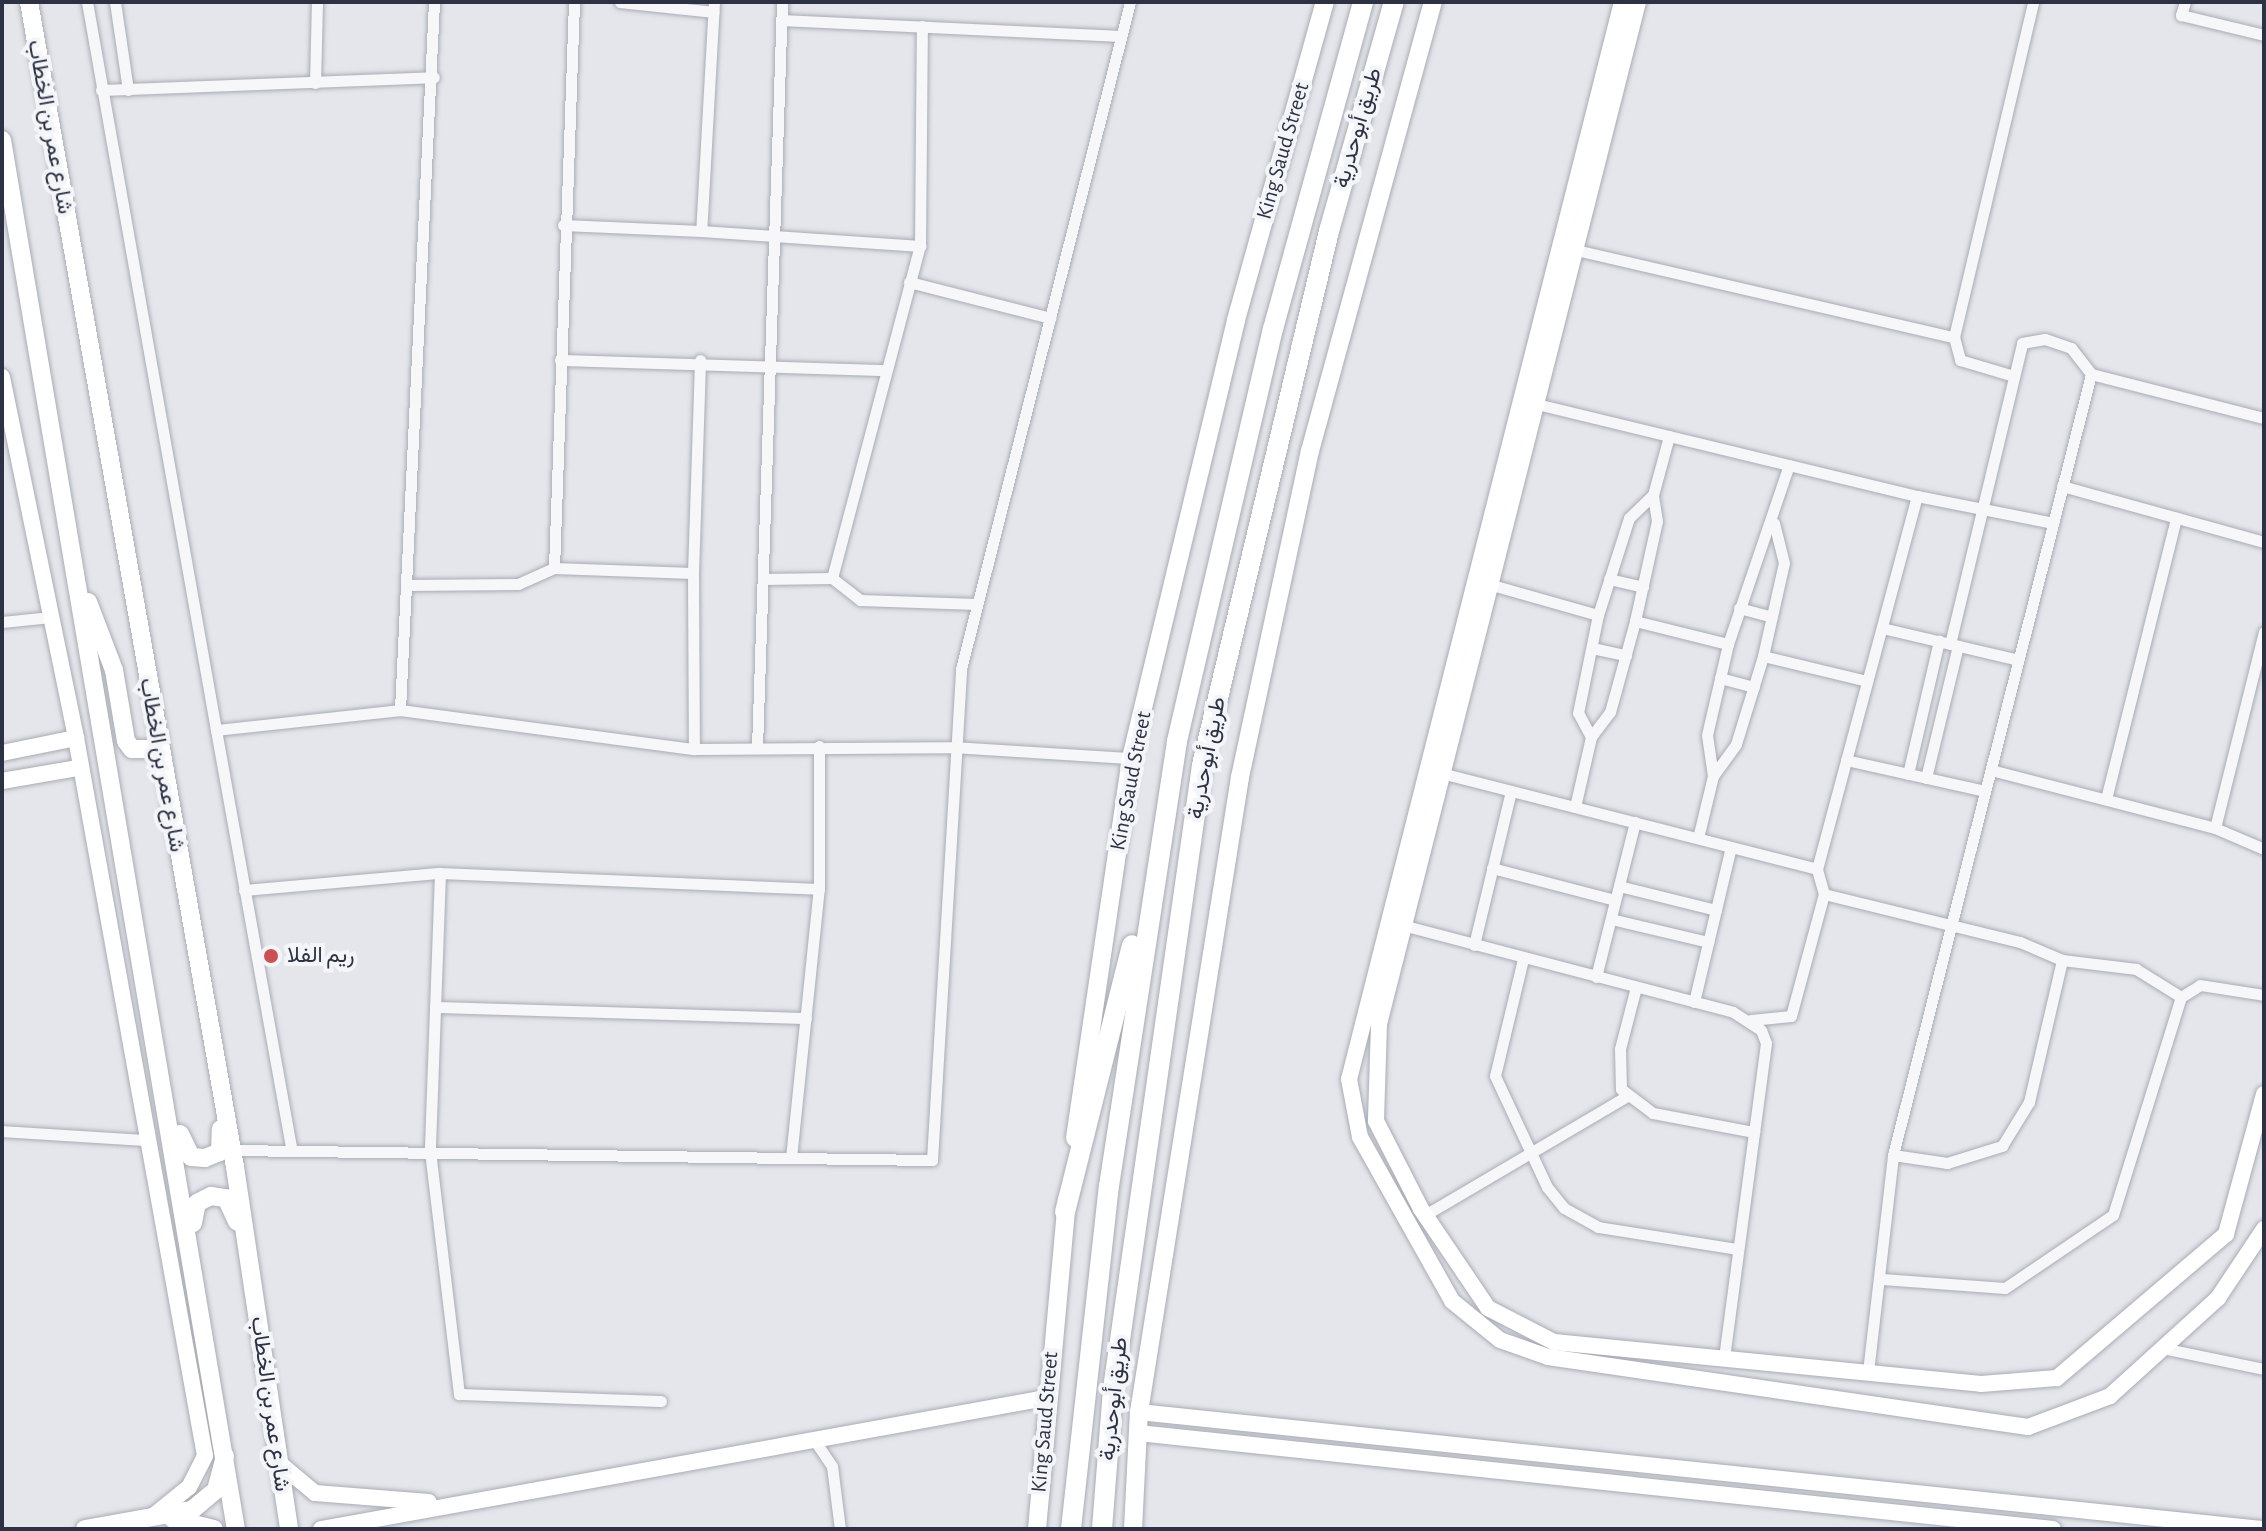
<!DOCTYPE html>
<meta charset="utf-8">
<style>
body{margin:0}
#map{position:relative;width:2266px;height:1531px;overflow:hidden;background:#e4e6eb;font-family:"Alegreya Sans",Vazirmatn,sans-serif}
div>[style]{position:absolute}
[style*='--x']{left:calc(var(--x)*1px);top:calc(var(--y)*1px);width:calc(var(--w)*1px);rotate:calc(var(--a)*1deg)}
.roads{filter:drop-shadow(0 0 2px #a9acb5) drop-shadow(0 0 2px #a9acb5)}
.street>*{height:11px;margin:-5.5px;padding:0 5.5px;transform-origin:5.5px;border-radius:5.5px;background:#f7f7f9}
.secondary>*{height:16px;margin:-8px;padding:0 8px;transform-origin:8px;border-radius:8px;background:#fff}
.primary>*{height:18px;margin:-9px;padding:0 9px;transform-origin:9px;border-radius:9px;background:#fff}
.highway>*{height:20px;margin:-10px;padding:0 10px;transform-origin:10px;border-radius:10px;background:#fff}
.dots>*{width:22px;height:22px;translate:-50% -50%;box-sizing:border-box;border:4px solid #f4f5f8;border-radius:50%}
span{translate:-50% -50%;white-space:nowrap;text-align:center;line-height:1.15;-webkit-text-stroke:8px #f4f5f8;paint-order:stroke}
.street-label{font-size:22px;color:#2c3243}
.poi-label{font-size:22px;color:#2c3243}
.left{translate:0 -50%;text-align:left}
.frame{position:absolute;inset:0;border:4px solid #2c3243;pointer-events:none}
</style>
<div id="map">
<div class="roads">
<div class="street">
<div style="--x:87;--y:2;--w:739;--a:79.95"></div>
<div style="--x:216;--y:730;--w:185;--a:-6.2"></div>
<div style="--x:115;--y:2;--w:89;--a:81.6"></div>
<div style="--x:434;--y:2;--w:709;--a:92.75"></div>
<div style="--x:400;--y:710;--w:297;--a:7.6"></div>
<div style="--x:694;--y:749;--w:260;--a:-0.4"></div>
<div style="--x:954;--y:747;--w:177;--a:3.6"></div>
<div style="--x:574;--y:2;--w:566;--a:92.02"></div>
<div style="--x:554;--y:568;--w:139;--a:2.1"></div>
<div style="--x:693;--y:573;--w:176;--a:89.7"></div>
<div style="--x:620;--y:2;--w:94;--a:6.1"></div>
<div style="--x:714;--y:2;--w:229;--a:93.2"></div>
<div style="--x:701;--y:231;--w:220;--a:3.9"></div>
<div style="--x:2185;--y:2;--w:14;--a:107"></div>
<div style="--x:2181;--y:15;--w:85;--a:13.5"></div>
<div style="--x:781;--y:20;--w:340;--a:2.7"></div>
<div style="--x:315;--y:83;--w:81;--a:-88.6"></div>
<div style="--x:101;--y:90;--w:333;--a:-2.2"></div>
<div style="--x:563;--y:225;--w:138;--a:2.5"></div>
<div style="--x:1576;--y:250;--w:388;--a:13"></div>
<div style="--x:1954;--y:337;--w:344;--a:-76.7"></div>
<div style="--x:909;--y:282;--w:146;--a:14.3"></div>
<div style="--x:1954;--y:337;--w:24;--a:75"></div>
<div style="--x:1960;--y:360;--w:56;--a:16.5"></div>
<div style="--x:560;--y:360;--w:322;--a:1.8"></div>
<div style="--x:2062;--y:486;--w:210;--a:15.5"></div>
<div style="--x:1917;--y:496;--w:139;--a:11.2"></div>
<div style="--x:693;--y:573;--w:213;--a:-88.1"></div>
<div style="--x:832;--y:578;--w:36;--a:38"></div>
<div style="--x:860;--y:600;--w:117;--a:2"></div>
<div style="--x:763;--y:579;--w:69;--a:-0.8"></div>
<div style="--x:832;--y:578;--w:343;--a:-75.2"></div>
<div style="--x:920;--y:246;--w:220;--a:-89.5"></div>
<div style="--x:1609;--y:579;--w:35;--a:13"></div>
<div style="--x:407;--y:585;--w:111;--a:-0.5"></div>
<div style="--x:518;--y:584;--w:39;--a:-24"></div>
<div style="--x:1492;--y:585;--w:110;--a:15.8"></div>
<div style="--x:1739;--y:608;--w:34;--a:15"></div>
<div style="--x:1635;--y:621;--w:96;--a:13.9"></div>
<div style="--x:2;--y:622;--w:49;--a:-5.8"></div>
<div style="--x:1882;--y:628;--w:140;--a:13.2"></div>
<div style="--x:1950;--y:644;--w:309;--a:-76.5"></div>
<div style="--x:2022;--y:343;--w:23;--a:-10"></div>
<div style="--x:2045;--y:339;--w:28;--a:19"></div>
<div style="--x:2071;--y:348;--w:33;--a:52"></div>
<div style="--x:1592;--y:648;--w:35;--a:12"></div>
<div style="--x:1763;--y:656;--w:107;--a:13.5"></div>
<div style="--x:1720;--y:678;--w:35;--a:15"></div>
<div style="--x:216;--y:730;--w:425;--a:79.8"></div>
<div style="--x:1591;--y:737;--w:31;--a:-53"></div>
<div style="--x:1610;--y:712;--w:94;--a:-74.6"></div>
<div style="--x:1635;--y:621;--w:102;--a:-77.6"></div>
<div style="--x:1657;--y:521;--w:26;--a:-99"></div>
<div style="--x:757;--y:748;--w:746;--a:-88.08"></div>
<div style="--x:1846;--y:760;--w:142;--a:12.6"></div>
<div style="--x:1991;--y:770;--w:231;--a:14.5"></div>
<div style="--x:2215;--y:828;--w:202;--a:-76"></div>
<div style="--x:1445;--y:774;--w:384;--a:14.3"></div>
<div style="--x:1817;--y:869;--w:386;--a:-75"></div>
<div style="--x:1917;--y:496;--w:391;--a:-166.4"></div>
<div style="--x:1908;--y:774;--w:137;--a:-76.9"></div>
<div style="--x:1713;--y:776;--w:39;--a:-54"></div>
<div style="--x:1736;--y:744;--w:92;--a:-72.9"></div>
<div style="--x:1763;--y:656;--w:95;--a:-77.3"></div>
<div style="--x:1784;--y:563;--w:41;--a:-104"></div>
<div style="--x:1926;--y:778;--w:136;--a:-76.4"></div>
<div style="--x:2106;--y:799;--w:290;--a:-76"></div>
<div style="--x:1575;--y:807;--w:72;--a:-77.1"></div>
<div style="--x:1591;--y:737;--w:27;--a:-118"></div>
<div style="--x:1578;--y:713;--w:100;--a:-78.5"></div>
<div style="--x:1598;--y:615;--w:102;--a:-72.3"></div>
<div style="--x:1629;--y:518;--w:33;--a:-44"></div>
<div style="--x:1653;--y:495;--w:61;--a:-74.8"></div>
<div style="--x:2215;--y:828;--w:53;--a:23.2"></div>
<div style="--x:1698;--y:838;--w:64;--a:-76.4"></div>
<div style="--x:1713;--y:776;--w:41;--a:-98.3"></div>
<div style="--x:1707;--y:735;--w:93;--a:-77"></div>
<div style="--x:1728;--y:644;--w:189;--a:-71.2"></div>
<div style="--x:1492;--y:868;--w:127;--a:14.6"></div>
<div style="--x:440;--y:873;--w:278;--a:92.1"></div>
<div style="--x:430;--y:1151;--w:245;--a:83.2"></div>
<div style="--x:459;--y:1394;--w:202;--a:2"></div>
<div style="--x:1619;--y:886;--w:100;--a:13.9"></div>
<div style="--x:244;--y:890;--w:197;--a:-5"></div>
<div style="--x:440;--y:873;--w:379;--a:2.4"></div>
<div style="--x:1824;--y:894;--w:202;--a:13.8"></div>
<div style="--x:2020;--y:942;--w:46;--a:23.2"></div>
<div style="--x:2062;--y:960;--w:75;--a:6.9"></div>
<div style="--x:2136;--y:969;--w:53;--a:31.9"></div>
<div style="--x:1611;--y:919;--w:100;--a:13.3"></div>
<div style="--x:1406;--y:926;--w:338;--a:14.7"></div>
<div style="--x:1733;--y:1012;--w:33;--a:33"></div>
<div style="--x:1761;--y:1030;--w:14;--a:69"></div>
<div style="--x:1766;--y:1043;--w:318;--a:97.6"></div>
<div style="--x:1474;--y:945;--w:158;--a:-76.5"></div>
<div style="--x:1523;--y:959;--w:120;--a:103.5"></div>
<div style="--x:1495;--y:1076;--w:123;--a:64.9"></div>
<div style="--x:1547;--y:1187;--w:27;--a:51"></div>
<div style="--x:1564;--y:1208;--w:39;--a:29"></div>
<div style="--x:1598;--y:1227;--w:141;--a:9"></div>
<div style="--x:1596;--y:977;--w:160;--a:-75.9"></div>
<div style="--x:1636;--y:987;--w:64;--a:104.5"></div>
<div style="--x:1620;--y:1049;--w:40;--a:88.6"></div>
<div style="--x:1621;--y:1089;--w:40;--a:37"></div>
<div style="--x:1653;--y:1113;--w:103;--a:10.7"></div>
<div style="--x:1694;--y:1002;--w:159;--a:-76.6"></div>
<div style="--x:435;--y:1007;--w:371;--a:1.7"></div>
<div style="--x:1751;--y:1020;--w:40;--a:-5.7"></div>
<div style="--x:1791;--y:1016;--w:126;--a:-74.9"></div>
<div style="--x:1824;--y:894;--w:26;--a:-106"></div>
<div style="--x:2;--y:1131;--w:145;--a:3.6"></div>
<div style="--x:232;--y:1150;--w:700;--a:0.82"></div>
<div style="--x:932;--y:1160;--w:492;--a:-86.6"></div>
<div style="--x:961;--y:669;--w:688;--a:-75.78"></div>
<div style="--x:1893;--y:1155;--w:55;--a:8.4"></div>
<div style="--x:1947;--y:1163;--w:58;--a:-17.2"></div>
<div style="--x:2002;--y:1146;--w:52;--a:-58.5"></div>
<div style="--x:2029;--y:1102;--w:146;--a:-76.9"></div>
<div style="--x:791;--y:1158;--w:270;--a:-84.1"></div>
<div style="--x:819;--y:889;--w:143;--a:-90"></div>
<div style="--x:1425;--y:1215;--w:234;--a:-30.5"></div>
<div style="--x:1882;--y:1279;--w:123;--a:4.2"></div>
<div style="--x:2005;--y:1288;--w:130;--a:-34.1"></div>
<div style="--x:2113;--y:1215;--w:228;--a:-72.7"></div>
<div style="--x:2181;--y:997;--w:22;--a:-32"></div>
<div style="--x:2200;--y:985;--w:65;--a:8.9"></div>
<div style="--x:2162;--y:1348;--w:104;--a:11.6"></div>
<div style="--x:1868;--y:1372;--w:218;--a:-83.4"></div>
<div style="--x:1893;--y:1155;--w:806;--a:-75.77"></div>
<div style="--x:2091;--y:374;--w:179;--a:14.3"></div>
<div style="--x:815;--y:1441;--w:30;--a:56"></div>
<div style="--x:832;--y:1466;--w:64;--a:82.8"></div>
</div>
<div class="secondary">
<div style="--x:1622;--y:2;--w:1111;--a:104.22"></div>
<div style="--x:1349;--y:1079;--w:59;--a:79.3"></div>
<div style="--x:1360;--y:1137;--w:188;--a:60.7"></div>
<div style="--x:1452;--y:1301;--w:62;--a:39.1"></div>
<div style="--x:1500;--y:1340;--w:51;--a:19.5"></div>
<div style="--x:1548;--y:1357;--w:485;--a:8.3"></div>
<div style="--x:2028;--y:1427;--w:88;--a:-20.7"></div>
<div style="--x:2110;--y:1396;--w:146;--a:-42.2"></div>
<div style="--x:2218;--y:1298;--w:83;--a:-56.3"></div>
<div style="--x:1638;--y:2;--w:1054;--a:104.22"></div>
<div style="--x:1379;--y:1024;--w:97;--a:91.8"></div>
<div style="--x:1376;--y:1121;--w:99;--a:62.9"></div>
<div style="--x:1421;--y:1209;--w:120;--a:55.9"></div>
<div style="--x:1488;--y:1308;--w:74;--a:27.3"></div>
<div style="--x:1554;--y:1342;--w:429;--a:5.6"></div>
<div style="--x:1981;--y:1384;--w:76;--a:-4.5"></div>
<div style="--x:2057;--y:1378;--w:222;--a:-40.4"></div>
<div style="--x:2226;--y:1234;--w:145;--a:-74.8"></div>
<div style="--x:2;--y:377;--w:369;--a:78.4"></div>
<div style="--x:76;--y:738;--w:729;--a:79.81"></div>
<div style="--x:205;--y:1456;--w:35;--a:117"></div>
<div style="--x:189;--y:1487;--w:48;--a:141"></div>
<div style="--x:2;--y:753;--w:76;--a:-11.5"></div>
<div style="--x:2;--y:781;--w:76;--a:-9.8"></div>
<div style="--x:1139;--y:1412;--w:1128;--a:5.95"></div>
<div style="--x:1138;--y:1433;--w:920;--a:5.99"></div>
<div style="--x:279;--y:1463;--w:47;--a:39.8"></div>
<div style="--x:315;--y:1493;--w:114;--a:4.5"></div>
<div style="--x:321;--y:1529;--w:737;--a:-10.24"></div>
</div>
<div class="primary">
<div style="--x:29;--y:2;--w:1183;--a:79.97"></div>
<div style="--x:235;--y:1167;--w:366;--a:81.5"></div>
<div style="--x:2;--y:140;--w:1409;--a:80.44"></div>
<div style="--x:88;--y:602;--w:73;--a:69.1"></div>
<div style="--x:114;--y:670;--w:72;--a:80.4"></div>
<div style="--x:126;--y:741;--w:10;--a:53"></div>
<div style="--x:132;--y:749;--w:27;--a:0"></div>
<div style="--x:180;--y:1134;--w:25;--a:64"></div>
<div style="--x:191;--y:1157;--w:14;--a:4"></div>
<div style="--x:205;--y:1158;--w:16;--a:-22"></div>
<div style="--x:220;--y:1152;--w:23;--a:-88"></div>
<div style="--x:1075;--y:1138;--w:384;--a:-81.6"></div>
<div style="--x:1131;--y:758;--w:450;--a:-76.5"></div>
<div style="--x:1236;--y:320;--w:330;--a:-74.4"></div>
<div style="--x:193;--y:1223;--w:20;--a:-79"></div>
<div style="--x:197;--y:1203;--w:16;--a:-27"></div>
<div style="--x:211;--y:1196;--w:15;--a:8"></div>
<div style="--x:226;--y:1198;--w:26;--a:65"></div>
<div style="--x:173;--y:1519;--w:42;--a:13.7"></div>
<div style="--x:85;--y:1529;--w:109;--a:-10.1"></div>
<div style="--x:192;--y:1510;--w:31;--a:-40"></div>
<div style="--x:216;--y:1490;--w:35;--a:-75"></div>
<div style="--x:1037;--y:1529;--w:331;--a:-84.8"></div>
<div style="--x:1133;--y:1529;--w:117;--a:-87.1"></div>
<div style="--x:1139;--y:1412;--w:643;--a:-80.96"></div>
<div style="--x:1240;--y:777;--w:333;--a:-77.9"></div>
<div style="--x:1310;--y:451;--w:466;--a:-74.7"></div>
</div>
<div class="highway">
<div style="--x:1065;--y:1212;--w:275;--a:-75.9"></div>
<div style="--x:1071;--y:1529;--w:345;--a:-83.7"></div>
<div style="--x:1109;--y:1186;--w:450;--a:-81.3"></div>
<div style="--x:1177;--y:741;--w:423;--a:-76.9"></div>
<div style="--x:1273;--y:329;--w:339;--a:-74.6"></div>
<div style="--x:1102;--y:1529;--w:140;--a:-85.5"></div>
<div style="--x:1113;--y:1389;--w:630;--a:-81.88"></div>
<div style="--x:1202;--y:765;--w:549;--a:-76.62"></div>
<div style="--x:1329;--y:231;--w:238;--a:-74.2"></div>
</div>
</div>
<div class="dots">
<div style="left:271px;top:956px;background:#c95053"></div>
</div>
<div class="street-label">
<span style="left:50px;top:127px;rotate:80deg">شارع عمر بن الخطاب</span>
<span style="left:1358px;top:128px;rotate:-74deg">طريق أبوحدرية</span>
<span style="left:1283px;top:151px;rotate:-74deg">King Saud Street</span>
<span style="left:1207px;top:758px;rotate:-79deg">طريق أبوحدرية</span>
<span style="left:162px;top:765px;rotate:80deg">شارع عمر بن الخطاب</span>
<span style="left:1131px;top:781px;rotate:-79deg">King Saud Street</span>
<span style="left:1114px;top:1399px;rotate:-84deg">طريق أبوحدرية</span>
<span style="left:270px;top:1404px;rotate:82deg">شارع عمر بن الخطاب</span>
<span style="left:1045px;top:1422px;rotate:-85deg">King Saud Street</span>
</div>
<div class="poi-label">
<span class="left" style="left:287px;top:956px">ريم الفلا</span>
</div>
<div class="frame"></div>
</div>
